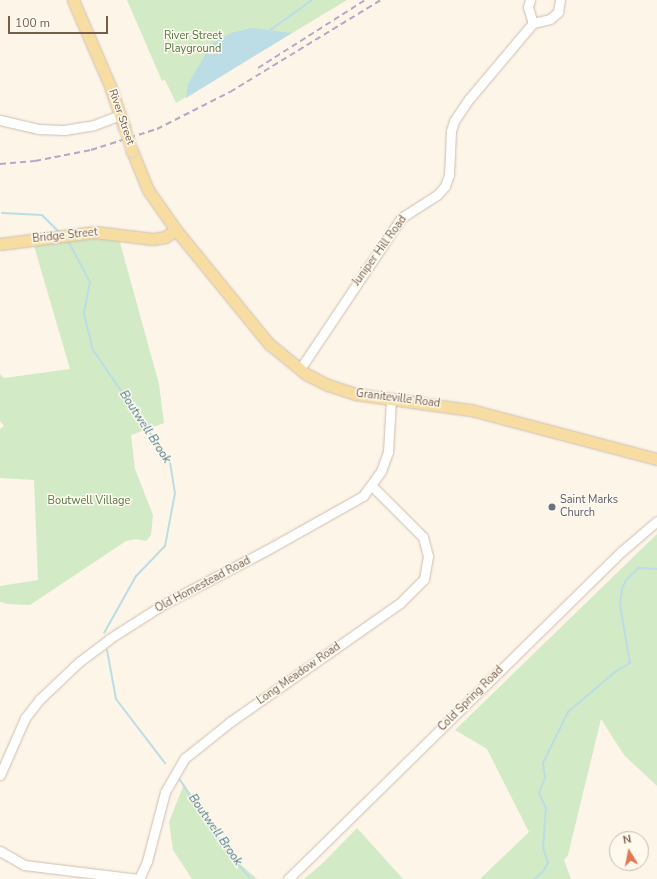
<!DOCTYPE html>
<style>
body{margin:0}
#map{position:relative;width:657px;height:879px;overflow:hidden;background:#fcf5e8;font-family:"Nunito Sans",sans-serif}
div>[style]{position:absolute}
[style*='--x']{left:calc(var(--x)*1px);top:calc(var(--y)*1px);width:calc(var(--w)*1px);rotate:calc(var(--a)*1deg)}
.green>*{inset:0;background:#d2eac6}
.water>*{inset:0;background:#bcdde5}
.stream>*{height:2px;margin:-1px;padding:0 1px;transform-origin:1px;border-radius:1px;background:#bcdde5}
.roads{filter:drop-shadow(0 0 1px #cebeae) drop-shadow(0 0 1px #cebeae)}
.minor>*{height:9px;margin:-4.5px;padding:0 4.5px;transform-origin:4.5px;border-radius:4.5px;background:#fff}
.major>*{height:11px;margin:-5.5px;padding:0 5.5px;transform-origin:5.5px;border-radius:5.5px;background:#f8dda3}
.rail>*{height:2px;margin-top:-1px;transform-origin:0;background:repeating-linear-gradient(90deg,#b9a6c6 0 6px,transparent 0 10px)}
.bridges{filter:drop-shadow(0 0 1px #d8d2cd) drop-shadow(0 0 1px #d8d2cd)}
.major-bridge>*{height:11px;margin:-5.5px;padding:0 5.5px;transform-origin:5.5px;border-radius:5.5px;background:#f8dda3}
.dots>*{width:11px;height:11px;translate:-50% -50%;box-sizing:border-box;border:2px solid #fff9ee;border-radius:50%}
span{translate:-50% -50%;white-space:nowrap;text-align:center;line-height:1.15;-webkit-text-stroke:3px #fff9ee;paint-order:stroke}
.park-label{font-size:11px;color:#517b44}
.street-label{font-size:11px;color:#755d4c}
.worship-label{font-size:11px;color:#5b616d}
.left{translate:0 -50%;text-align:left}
.water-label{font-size:12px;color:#477a88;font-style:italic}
.north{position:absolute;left:609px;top:831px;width:40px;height:40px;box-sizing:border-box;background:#fff9ee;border:1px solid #c8bbad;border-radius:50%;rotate:350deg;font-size:11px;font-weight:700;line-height:16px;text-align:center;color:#755d4c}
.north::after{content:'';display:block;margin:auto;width:14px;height:18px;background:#e27951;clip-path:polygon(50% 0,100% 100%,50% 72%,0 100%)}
.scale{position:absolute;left:8px;top:16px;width:100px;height:18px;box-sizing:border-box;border:2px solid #755d4c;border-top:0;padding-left:5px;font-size:12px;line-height:14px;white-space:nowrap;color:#755d4c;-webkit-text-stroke:3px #fff9ee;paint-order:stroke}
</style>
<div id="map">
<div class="green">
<div style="clip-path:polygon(127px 0,347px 0,176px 103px,165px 80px,162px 81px)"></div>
<div style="clip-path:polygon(91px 238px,119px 239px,159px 384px,164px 423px,131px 435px,135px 469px,153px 515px,151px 535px,146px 541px,136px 539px,126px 541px,30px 605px,8px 604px,0 602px,0 586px,38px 580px,34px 480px,0 478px,0 429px,4px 426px,0 421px,0 374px,4px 378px,70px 369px,34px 246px)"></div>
<div style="clip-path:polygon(657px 534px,657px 786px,624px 755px,601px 719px,568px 855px,564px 860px,571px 879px,480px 879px,529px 832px,487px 749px,455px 730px)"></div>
<div style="clip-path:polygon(184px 784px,231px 856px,257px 879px,192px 879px,173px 850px,169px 822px)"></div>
<div style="clip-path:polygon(357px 828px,403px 879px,304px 879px,323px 863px)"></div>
</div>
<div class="water">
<div style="clip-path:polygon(251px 28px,292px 33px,186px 98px,188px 84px,212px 43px,231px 33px)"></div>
</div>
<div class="stream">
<div style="--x:269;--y:31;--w:53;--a:-35.8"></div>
<div style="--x:2;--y:213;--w:40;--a:2.9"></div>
<div style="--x:42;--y:215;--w:23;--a:45"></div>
<div style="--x:67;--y:239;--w:49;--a:61.9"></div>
<div style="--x:90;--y:282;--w:33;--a:101"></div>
<div style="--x:84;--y:314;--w:37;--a:76"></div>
<div style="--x:93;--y:350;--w:136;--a:55.5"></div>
<div style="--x:170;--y:462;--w:31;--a:81"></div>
<div style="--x:175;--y:493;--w:54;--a:100.7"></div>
<div style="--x:165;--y:546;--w:42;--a:134"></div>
<div style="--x:136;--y:576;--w:65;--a:119.3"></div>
<div style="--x:107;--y:650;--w:50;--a:79.6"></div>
<div style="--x:116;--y:699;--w:81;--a:52.6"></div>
<div style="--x:180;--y:780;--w:92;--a:56.1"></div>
<div style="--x:231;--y:856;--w:30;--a:49"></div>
<div style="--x:534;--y:879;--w:10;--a:-37"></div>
<div style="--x:542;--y:873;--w:12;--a:-59"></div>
<div style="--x:548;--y:863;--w:16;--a:-108"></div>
<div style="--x:543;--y:848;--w:40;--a:-85.7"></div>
<div style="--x:546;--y:808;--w:17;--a:-115"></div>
<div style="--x:539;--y:793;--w:16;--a:-68"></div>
<div style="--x:545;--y:778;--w:15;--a:-98"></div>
<div style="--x:543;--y:763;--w:57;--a:-63.9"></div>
<div style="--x:568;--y:712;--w:62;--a:-40.4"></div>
<div style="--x:615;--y:672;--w:17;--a:-31"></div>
<div style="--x:630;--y:663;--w:59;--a:-99.8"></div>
<div style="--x:620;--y:605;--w:17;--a:-83"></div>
<div style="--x:622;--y:588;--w:10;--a:-61"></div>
<div style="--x:627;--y:579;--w:16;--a:-43"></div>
<div style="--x:639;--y:568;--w:18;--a:3"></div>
</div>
<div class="roads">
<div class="minor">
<div style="--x:530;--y:0;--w:7;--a:106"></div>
<div style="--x:528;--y:7;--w:17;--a:73"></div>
<div style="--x:0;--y:120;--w:39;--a:13"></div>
<div style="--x:38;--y:129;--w:26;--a:2"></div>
<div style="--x:64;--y:130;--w:30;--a:-9"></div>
<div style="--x:94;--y:125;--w:28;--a:-21"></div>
<div style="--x:300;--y:369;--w:182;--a:-56.2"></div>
<div style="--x:401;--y:218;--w:43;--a:-32.6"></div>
<div style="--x:437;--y:195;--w:12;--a:-48"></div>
<div style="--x:445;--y:186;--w:12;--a:-70"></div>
<div style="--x:449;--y:175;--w:44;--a:-87.4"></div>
<div style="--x:451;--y:131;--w:10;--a:-73"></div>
<div style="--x:454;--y:121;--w:27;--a:-56"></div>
<div style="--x:469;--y:99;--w:99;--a:-49.9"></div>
<div style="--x:533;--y:23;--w:17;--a:-13"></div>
<div style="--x:550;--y:19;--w:11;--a:-41"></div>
<div style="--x:558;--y:12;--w:12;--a:-81"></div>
<div style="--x:0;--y:775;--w:62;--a:-66.3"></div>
<div style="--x:25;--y:718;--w:24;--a:-52"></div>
<div style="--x:40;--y:699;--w:54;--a:-43.5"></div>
<div style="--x:79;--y:662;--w:38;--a:-37"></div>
<div style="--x:109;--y:639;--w:65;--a:-32.5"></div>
<div style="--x:164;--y:604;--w:114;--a:-27.7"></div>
<div style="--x:265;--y:551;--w:112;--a:-29.3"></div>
<div style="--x:363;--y:496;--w:31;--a:-54"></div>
<div style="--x:381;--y:471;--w:20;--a:-70"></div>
<div style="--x:388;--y:452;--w:52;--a:-86.7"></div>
<div style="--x:0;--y:851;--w:28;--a:30"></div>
<div style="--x:24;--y:865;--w:115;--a:7"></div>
<div style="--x:139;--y:879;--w:20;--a:-66"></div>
<div style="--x:147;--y:861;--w:71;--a:-75.4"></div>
<div style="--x:165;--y:792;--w:39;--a:-60"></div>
<div style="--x:185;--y:758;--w:58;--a:-38.7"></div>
<div style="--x:230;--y:722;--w:208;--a:-35"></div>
<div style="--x:400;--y:603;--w:34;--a:-45"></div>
<div style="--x:424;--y:579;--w:23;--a:-80"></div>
<div style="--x:428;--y:556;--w:20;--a:-105"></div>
<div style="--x:423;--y:537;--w:72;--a:-135"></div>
<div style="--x:288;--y:879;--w:468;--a:-44.5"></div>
<div style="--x:622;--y:551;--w:46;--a:-40.6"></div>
</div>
<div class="major">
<div style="--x:73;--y:0;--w:94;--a:66.7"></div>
<div style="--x:110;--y:86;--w:43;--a:71.1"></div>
<div style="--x:132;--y:151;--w:42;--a:67.7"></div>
<div style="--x:148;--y:190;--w:49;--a:55"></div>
<div style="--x:176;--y:230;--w:146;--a:50.8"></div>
<div style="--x:268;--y:343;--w:49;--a:39.2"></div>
<div style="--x:306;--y:374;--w:25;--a:27"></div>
<div style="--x:328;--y:385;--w:28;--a:18"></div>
<div style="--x:355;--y:394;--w:117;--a:7.9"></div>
<div style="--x:471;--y:410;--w:192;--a:14.8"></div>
<div style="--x:0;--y:244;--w:96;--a:-7.2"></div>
<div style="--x:95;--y:232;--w:58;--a:6.9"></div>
<div style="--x:153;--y:239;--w:12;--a:-9"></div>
<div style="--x:165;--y:237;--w:13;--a:-32"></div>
</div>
</div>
<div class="rail">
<div style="--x:258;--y:68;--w:127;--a:-32.4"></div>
<div style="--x:0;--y:164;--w:35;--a:-5"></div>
<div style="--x:35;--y:161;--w:57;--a:-11.1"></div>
<div style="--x:91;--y:150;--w:69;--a:-17.7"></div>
<div style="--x:157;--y:129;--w:82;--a:-26.9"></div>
<div style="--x:230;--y:92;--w:177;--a:-31.4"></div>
</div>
<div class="bridges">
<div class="major-bridge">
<div style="--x:124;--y:127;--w:25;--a:72"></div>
</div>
</div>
<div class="dots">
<div style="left:552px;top:507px;background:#6b7280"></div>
</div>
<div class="park-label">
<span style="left:193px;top:43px">River Street<br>Playground</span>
<span style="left:89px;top:501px">Boutwell Village</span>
</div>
<div class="street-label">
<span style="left:121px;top:117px;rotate:71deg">River Street</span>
<span style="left:65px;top:236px;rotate:-6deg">Bridge Street</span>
<span style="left:380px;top:251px;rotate:-54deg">Juniper Hill Road</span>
<span style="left:398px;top:399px;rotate:7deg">Graniteville Road</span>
<span style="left:203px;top:585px;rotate:-28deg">Old Homestead Road</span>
<span style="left:299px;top:674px;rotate:-35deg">Long Meadow Road</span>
<span style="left:471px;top:699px;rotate:-45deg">Cold Spring Road</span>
</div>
<div class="worship-label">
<span class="left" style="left:560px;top:507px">Saint Marks<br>Church</span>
</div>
<div class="water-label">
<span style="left:145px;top:427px;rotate:57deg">Boutwell Brook</span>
<span style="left:215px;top:830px;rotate:55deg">Boutwell Brook</span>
</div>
<div class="north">N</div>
<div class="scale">100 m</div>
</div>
